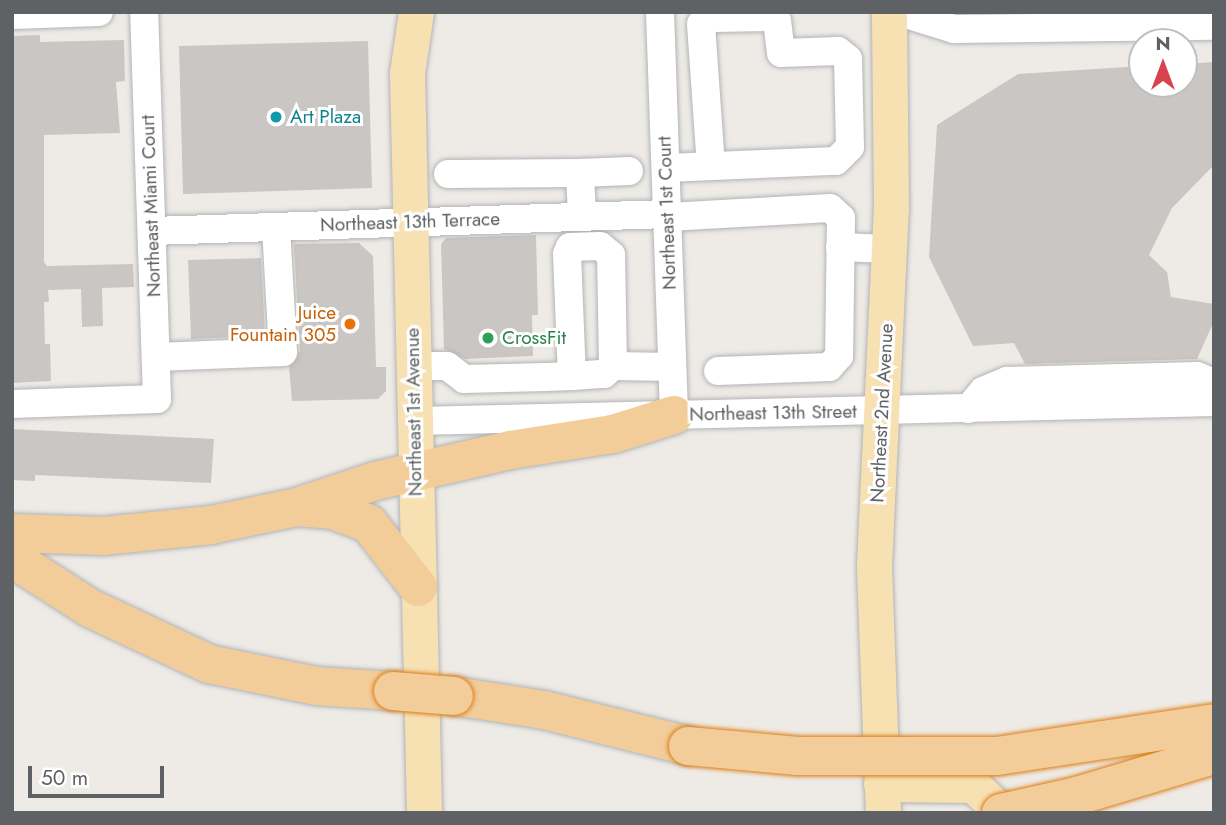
<!DOCTYPE html>
<style>
body{margin:0}
#map{position:relative;width:1226px;height:825px;overflow:hidden;background:#eeebe6;font-family:Jost,sans-serif}
div>[style]{position:absolute}
[style*='--x']{left:calc(var(--x)*1px);top:calc(var(--y)*1px);width:calc(var(--w)*1px);rotate:calc(var(--a)*1deg)}
.building>*{inset:0;background:#cac6c3}
.roads{filter:drop-shadow(0 0 2px #b1b4b7) drop-shadow(0 0 2px #b1b4b7)}
.minor>*{height:28px;margin:-14px;padding:0 14px;transform-origin:14px;border-radius:14px;background:#fff}
.major>*{height:35px;margin:-17.5px;padding:0 17.5px;transform-origin:17.5px;border-radius:17.5px;background:#f7e1b3}
.highway>*{height:38px;margin:-19px;padding:0 19px;transform-origin:19px;border-radius:19px;background:#f2cd9a}
.bridges{filter:drop-shadow(0 0 2px #dd7f18) drop-shadow(0 0 2px #dd7f18)}
.highway-bridge>*{height:38px;margin:-19px;padding:0 19px;transform-origin:19px;border-radius:19px;background:#f2cd9a}
.dots>*{width:19px;height:19px;translate:-50% -50%;box-sizing:border-box;border:4px solid #fff;border-radius:50%}
span{translate:-50% -50%;white-space:nowrap;text-align:center;line-height:1.15;-webkit-text-stroke:6px #fff;paint-order:stroke}
.culture-label{font-size:19px;color:#0d838f}
.left{translate:0 -50%;text-align:left}
.street-label{font-size:19px;color:#5e6265}
.food-label{font-size:19px;color:#c56008}
.right{translate:-100% -50%;text-align:right}
.leisure-label{font-size:19px;color:#27864d}
.frame{position:absolute;inset:0;border:14px solid #5e6265;pointer-events:none}
.north{position:absolute;left:1128px;top:28px;width:70px;height:70px;box-sizing:border-box;background:#fff;border:2px solid #bfc0c1;border-radius:50%;rotate:0deg;font-size:19px;font-weight:700;line-height:28px;text-align:center;color:#5e6265}
.north::after{content:'';display:block;margin:auto;width:24px;height:32px;background:#d74450;clip-path:polygon(50% 0,100% 100%,50% 72%,0 100%)}
.scale{position:absolute;left:28px;top:766px;width:136px;height:32px;box-sizing:border-box;border:4px solid #5e6265;border-top:0;padding-left:9px;font-size:21px;line-height:24px;white-space:nowrap;color:#5e6265;-webkit-text-stroke:5px #fff;paint-order:stroke}
</style>
<div id="map">
<div class="building">
<div style="clip-path:polygon(40px 35px,40px 42px,124px 40px,125px 81px,116px 82px,120px 133px,44px 135px,44px 262px,47px 266px,133px 264px,134px 287px,102px 288px,103px 326px,82px 327px,81px 289px,48px 290px,49px 302px,44px 302px,45px 344px,50px 344px,51px 381px,12px 383px,12px 36px)"></div>
<div style="clip-path:polygon(368px 41px,372px 188px,183px 194px,179px 46px)"></div>
<div style="clip-path:polygon(1214px 62px,1214px 165px,1172px 208px,1149px 255px,1167px 272px,1171px 297px,1214px 304px,1214px 321px,1197px 359px,1025px 364px,1014px 343px,973px 346px,929px 257px,937px 125px,1018px 74px,1142px 66px,1142px 84px,1184px 84px,1184px 64px)"></div>
<div style="clip-path:polygon(536px 235px,538px 315px,532px 315px,533px 356px,465px 359px,444px 349px,441px 244px,446px 238px)"></div>
<div style="clip-path:polygon(359px 243px,373px 256px,376px 367px,386px 367px,386px 391px,378px 399px,292px 401px,289px 367px,300px 351px,294px 244px)"></div>
<div style="clip-path:polygon(261px 258px,265px 336px,191px 339px,188px 260px)"></div>
<div style="clip-path:polygon(12px 429px,214px 439px,211px 483px,35px 475px,35px 481px,12px 480px)"></div>
</div>
<div class="roads">
<div class="minor">
<div style="--x:660;--y:12;--w:403;--a:88"></div>
<div style="--x:899;--y:12;--w:58;--a:17.2"></div>
<div style="--x:954;--y:29;--w:260;--a:-0.7"></div>
<div style="--x:12;--y:15;--w:87;--a:-2"></div>
<div style="--x:666;--y:168;--w:170;--a:-2.4"></div>
<div style="--x:836;--y:161;--w:20;--a:-45"></div>
<div style="--x:850;--y:147;--w:88;--a:-91.3"></div>
<div style="--x:848;--y:59;--w:13;--a:-141"></div>
<div style="--x:838;--y:51;--w:57;--a:178"></div>
<div style="--x:781;--y:53;--w:32;--a:-97"></div>
<div style="--x:777;--y:21;--w:10;--a:-156"></div>
<div style="--x:768;--y:17;--w:55;--a:179"></div>
<div style="--x:713;--y:18;--w:13;--a:153"></div>
<div style="--x:701;--y:24;--w:142;--a:86"></div>
<div style="--x:580;--y:173;--w:49;--a:-2.3"></div>
<div style="--x:448;--y:174;--w:132;--a:-0.4"></div>
<div style="--x:580;--y:173;--w:43;--a:87.3"></div>
<div style="--x:668;--y:217;--w:162;--a:-3.2"></div>
<div style="--x:830;--y:208;--w:15;--a:42"></div>
<div style="--x:841;--y:218;--w:138;--a:90.8"></div>
<div style="--x:839;--y:356;--w:15;--a:132"></div>
<div style="--x:829;--y:367;--w:111;--a:177.9"></div>
<div style="--x:152;--y:231;--w:515;--a:-1.89"></div>
<div style="--x:840;--y:247;--w:49;--a:2.3"></div>
<div style="--x:156;--y:357;--w:127;--a:-2.3"></div>
<div style="--x:283;--y:352;--w:125;--a:-93.2"></div>
<div style="--x:415;--y:366;--w:32;--a:0"></div>
<div style="--x:447;--y:366;--w:21;--a:37"></div>
<div style="--x:464;--y:379;--w:82;--a:-1.4"></div>
<div style="--x:546;--y:377;--w:26;--a:-2"></div>
<div style="--x:572;--y:376;--w:32;--a:-4"></div>
<div style="--x:604;--y:374;--w:12;--a:-42"></div>
<div style="--x:613;--y:366;--w:111;--a:-91"></div>
<div style="--x:611;--y:255;--w:14;--a:-141"></div>
<div style="--x:600;--y:246;--w:30;--a:178"></div>
<div style="--x:570;--y:247;--w:8;--a:113"></div>
<div style="--x:567;--y:254;--w:122;--a:87.7"></div>
<div style="--x:613;--y:366;--w:59;--a:1"></div>
<div style="--x:12;--y:404;--w:145;--a:-2"></div>
<div style="--x:157;--y:399;--w:387;--a:-91.9"></div>
<div style="--x:968;--y:409;--w:23;--a:-50"></div>
<div style="--x:983;--y:391;--w:26;--a:-23"></div>
<div style="--x:1007;--y:381;--w:190;--a:-1.5"></div>
<div style="--x:1197;--y:376;--w:18;--a:22"></div>
<div style="--x:416;--y:421;--w:798;--a:-1.36"></div>
</div>
<div class="major">
<div style="--x:416;--y:12;--w:62;--a:98.4"></div>
<div style="--x:407;--y:73;--w:740;--a:88.68"></div>
<div style="--x:881;--y:784;--w:92;--a:0.6"></div>
<div style="--x:973;--y:785;--w:41;--a:43"></div>
<div style="--x:883;--y:813;--w:248;--a:-92.1"></div>
<div style="--x:874;--y:565;--w:356;--a:-87.3"></div>
<div style="--x:891;--y:209;--w:197;--a:-90.6"></div>
</div>
<div class="highway">
<div style="--x:303;--y:505;--w:76;--a:-18.4"></div>
<div style="--x:375;--y:481;--w:139;--a:-12.9"></div>
<div style="--x:510;--y:450;--w:104;--a:-8.8"></div>
<div style="--x:613;--y:434;--w:64;--a:-17.3"></div>
<div style="--x:12;--y:533;--w:91;--a:1.9"></div>
<div style="--x:103;--y:536;--w:109;--a:-5.8"></div>
<div style="--x:211;--y:525;--w:88;--a:-11.8"></div>
<div style="--x:297;--y:507;--w:36;--a:5"></div>
<div style="--x:333;--y:510;--w:39;--a:21"></div>
<div style="--x:369;--y:524;--w:80;--a:52.1"></div>
<div style="--x:12;--y:558;--w:93;--a:32.7"></div>
<div style="--x:90;--y:608;--w:132;--a:25.2"></div>
<div style="--x:209;--y:664;--w:109;--a:11.6"></div>
<div style="--x:316;--y:686;--w:77;--a:3.7"></div>
<div style="--x:454;--y:696;--w:91;--a:8.8"></div>
<div style="--x:544;--y:710;--w:148;--a:14"></div>
</div>
</div>
<div class="bridges">
<div class="highway-bridge">
<div style="--x:393;--y:691;--w:61;--a:4.7"></div>
<div style="--x:688;--y:746;--w:110;--a:5.2"></div>
<div style="--x:798;--y:756;--w:199;--a:0"></div>
<div style="--x:997;--y:756;--w:219;--a:-8.6"></div>
<div style="--x:1001;--y:813;--w:78;--a:-12.6"></div>
<div style="--x:1077;--y:796;--w:143;--a:-16.7"></div>
</div>
</div>
<div class="dots">
<div style="left:276px;top:117px;background:#0f9aa8"></div>
<div style="left:350px;top:324px;background:#e8710a"></div>
<div style="left:488px;top:338px;background:#2e9e5b"></div>
</div>
<div class="culture-label">
<span class="left" style="left:290px;top:117px">Art Plaza</span>
</div>
<div class="street-label">
<span style="left:151px;top:206px;rotate:-92deg">Northeast Miami Court</span>
<span style="left:667px;top:213px;rotate:-92deg">Northeast 1st Court</span>
<span style="left:410px;top:222px;rotate:-2deg">Northeast 13th Terrace</span>
<span style="left:414px;top:412px;rotate:-91deg">Northeast 1st Avenue</span>
<span style="left:773px;top:413px;rotate:-1deg">Northeast 13th Street</span>
<span style="left:882px;top:413px;rotate:-87deg">Northeast 2nd Avenue</span>
</div>
<div class="food-label">
<span class="right" style="left:336px;top:324px">Juice<br>Fountain 305</span>
</div>
<div class="leisure-label">
<span class="left" style="left:502px;top:338px">CrossFit</span>
</div>
<div class="frame"></div>
<div class="north">N</div>
<div class="scale">50 m</div>
</div>
